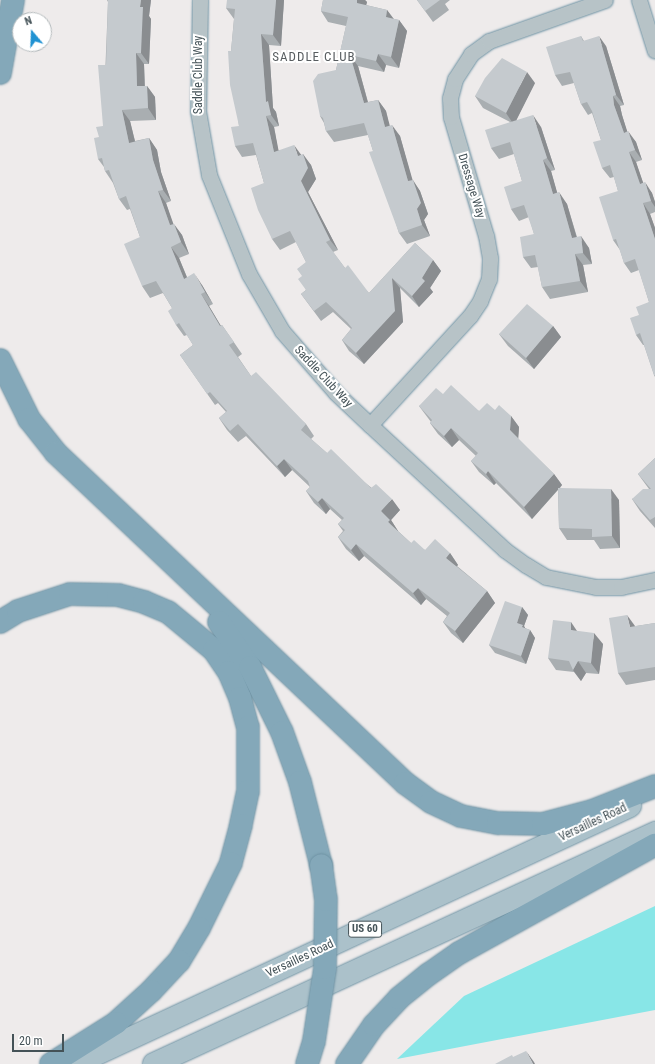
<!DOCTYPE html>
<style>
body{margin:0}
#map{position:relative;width:655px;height:1064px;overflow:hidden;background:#eeebeb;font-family:"Roboto Condensed",sans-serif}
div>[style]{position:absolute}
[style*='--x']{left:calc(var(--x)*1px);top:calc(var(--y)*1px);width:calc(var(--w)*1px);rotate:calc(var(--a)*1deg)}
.water>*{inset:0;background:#88e6e7}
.roads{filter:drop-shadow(0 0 1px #6f93a4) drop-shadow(0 0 1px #6f93a4)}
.street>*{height:15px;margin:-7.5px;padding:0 7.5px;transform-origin:7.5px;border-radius:7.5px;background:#b7c3c7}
.primary>*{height:22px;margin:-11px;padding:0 11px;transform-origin:11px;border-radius:11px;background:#abc1ca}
.highway>*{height:22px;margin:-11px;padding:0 11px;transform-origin:11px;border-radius:11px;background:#84a8b9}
.bridges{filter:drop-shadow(0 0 1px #6f93a4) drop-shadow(0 0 1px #6f93a4)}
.highway-bridge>*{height:22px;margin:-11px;padding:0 11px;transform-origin:11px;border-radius:11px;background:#84a8b9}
.wall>*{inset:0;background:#a9aeb1}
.shaded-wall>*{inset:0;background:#8a8d90}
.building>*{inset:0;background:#c5cace}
span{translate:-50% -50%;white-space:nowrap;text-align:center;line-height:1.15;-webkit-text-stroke:4px #fff;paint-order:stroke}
.shield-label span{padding:1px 3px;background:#fff;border:1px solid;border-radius:3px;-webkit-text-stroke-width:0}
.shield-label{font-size:11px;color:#445257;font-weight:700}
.street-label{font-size:12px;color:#445257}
.neighbourhood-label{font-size:13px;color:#585d60;letter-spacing:1px}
.north{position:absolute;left:12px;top:12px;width:40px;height:40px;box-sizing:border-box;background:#fff;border:1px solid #b4babc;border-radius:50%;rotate:341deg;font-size:11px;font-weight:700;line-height:16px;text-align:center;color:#445257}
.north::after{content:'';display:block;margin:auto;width:14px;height:18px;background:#2092d2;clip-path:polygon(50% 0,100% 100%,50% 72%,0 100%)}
.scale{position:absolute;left:12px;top:1034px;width:52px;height:18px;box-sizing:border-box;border:2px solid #445257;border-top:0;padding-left:5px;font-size:12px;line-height:14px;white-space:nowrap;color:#445257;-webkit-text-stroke:3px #fff;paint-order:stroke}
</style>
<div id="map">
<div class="water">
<div style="clip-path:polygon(655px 906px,655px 1010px,397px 1059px,464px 996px)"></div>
</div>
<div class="roads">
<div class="street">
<div style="--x:200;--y:0;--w:111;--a:91"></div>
<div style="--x:198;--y:111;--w:65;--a:80.2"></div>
<div style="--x:209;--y:175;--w:107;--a:68"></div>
<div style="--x:249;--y:274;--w:66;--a:59.9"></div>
<div style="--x:282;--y:331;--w:82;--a:48.9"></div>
<div style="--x:336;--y:393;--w:47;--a:43.3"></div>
<div style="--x:370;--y:425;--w:184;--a:42.8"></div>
<div style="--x:505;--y:550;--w:26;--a:36"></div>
<div style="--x:526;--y:565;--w:23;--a:31"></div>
<div style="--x:546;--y:577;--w:51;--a:11.3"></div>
<div style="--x:596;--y:587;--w:25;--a:0"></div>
<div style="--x:621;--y:587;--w:35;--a:-12"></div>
<div style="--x:639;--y:0;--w:53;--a:72.6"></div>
<div style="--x:370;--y:425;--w:148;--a:-47.5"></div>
<div style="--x:470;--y:316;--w:18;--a:-56"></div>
<div style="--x:480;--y:301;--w:24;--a:-68"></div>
<div style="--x:489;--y:279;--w:21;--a:-87"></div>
<div style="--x:490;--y:258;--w:22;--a:-100"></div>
<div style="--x:486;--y:236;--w:124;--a:-106.4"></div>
<div style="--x:451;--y:117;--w:19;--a:-93"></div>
<div style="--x:450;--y:98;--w:20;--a:-75"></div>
<div style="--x:455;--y:79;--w:30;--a:-57"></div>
<div style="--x:471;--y:54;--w:22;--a:-36"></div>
<div style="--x:489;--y:41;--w:123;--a:-19.5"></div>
</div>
<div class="primary">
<div style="--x:75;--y:1064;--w:612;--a:-24.93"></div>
<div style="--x:154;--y:1064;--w:552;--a:-24.75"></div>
</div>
<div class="highway">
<div style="--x:0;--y:73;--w:74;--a:-79.9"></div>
<div style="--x:0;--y:360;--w:66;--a:63.8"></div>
<div style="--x:29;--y:419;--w:43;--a:51.5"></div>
<div style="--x:56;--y:453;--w:480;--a:43.4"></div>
<div style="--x:405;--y:783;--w:32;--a:36"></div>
<div style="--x:431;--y:802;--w:33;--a:25"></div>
<div style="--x:461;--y:816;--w:38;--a:11"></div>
<div style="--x:498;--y:823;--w:45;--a:1.3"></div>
<div style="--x:543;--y:824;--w:51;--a:-14.9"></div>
<div style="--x:592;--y:811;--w:68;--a:-21.6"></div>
<div style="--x:0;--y:622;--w:21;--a:-31"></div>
<div style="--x:18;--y:611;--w:55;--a:-18.1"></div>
<div style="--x:70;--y:594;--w:48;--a:1.2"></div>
<div style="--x:118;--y:595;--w:27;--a:15"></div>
<div style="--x:144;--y:602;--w:26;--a:23"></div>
<div style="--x:168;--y:612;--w:60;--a:39.6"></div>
<div style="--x:214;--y:650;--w:27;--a:56"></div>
<div style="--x:229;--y:672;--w:28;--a:67"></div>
<div style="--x:240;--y:698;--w:30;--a:75"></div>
<div style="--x:248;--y:727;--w:64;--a:90"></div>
<div style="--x:248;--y:791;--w:35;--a:102"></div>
<div style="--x:241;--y:825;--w:39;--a:105"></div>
<div style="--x:231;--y:863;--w:72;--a:116.2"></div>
<div style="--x:199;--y:928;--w:39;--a:121"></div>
<div style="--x:179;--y:961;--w:41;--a:133"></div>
<div style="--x:151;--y:991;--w:47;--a:137.6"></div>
<div style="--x:116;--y:1023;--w:77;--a:147.8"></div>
<div style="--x:219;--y:622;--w:55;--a:55.4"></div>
<div style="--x:250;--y:667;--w:72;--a:63.8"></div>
<div style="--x:282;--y:732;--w:53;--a:70.2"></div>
<div style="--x:300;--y:782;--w:86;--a:75.8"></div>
<div style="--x:347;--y:1064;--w:47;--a:-55.3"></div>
<div style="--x:374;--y:1025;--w:37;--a:-47"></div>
<div style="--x:399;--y:998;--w:38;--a:-39"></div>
<div style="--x:429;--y:974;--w:37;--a:-35"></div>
<div style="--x:459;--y:953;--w:224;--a:-28.9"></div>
</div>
</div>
<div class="bridges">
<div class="highway-bridge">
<div style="--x:307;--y:1064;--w:24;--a:-73"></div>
<div style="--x:314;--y:1041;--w:74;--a:-81.4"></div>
<div style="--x:325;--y:968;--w:68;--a:-89.2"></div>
<div style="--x:326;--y:900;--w:35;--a:-98"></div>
</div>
</div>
<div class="wall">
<div style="clip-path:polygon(107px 0,151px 0,149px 16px,151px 19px,149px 64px,144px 64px,145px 86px,147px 86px,155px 97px,156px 120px,130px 121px,135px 141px,149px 138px,157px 150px,161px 172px,171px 201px,166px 203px,173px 224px,182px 235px,189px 254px,179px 258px,187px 277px,202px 285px,213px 304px,209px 306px,221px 326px,222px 325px,242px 354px,238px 357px,251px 376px,306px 424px,314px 436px,311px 439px,327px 453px,400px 510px,391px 520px,398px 531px,411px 543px,425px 550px,450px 553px,458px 565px,457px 566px,487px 591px,495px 603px,463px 643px,451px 633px,443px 622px,447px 616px,426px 599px,421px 605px,364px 556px,359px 561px,346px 549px,338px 537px,343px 531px,338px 524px,342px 520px,330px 509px,326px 514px,314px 503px,306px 491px,310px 487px,292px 470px,285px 477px,246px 436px,238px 442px,227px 430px,219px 418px,226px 412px,218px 403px,215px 405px,180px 355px,193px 345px,187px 335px,184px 336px,176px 325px,172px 308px,163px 293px,150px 298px,142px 286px,140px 237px,130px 209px,127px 210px,119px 199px,113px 183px,105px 171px,104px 167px,98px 159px,99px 137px,103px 126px,108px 2px)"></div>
<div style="clip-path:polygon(284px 0,281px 46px,269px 45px,273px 108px,276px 112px,279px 126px,274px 127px,278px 150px,301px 155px,311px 165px,316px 179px,308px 192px,338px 250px,333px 252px,345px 268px,369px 293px,415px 243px,433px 260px,441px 271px,430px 288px,433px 292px,419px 307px,400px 288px,403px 322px,364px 364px,349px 351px,342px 340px,351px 329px,333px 312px,321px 321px,301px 294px,306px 290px,302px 276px,306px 262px,296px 242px,280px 250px,272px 239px,264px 183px,256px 155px,242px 157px,235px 146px,239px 126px,231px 51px,234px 19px,226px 8px)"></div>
<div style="clip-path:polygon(323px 0,365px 0,367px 2px,366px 5px,387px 10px,394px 19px,399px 20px,407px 31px,399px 68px,386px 65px,384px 72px,358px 66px,368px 102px,378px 100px,386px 111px,389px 126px,400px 136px,412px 180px,420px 191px,428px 214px,424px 220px,430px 236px,407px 244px,399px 233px,368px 135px,334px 142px,326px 131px,324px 123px,320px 116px,336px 70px,346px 26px,328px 22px,321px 11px)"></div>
<div style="clip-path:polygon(417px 0,450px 0,445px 4px,449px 10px,433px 22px)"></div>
<div style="clip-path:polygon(581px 36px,584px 41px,606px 46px,624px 105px,620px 106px,622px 115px,627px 132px,636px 142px,642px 160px,636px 162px,643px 183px,652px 193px,655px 202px,655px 212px,650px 214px,655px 228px,655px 377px,654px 375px,644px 345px,643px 345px,636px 335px,639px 315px,649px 302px,639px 270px,631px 273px,624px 263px,620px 250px,613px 240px,618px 191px,614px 177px,610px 178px,602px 168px,601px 140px,592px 113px,588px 115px,581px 104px,574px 83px,562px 86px,555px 75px)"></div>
<div style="clip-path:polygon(535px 83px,516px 120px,541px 127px,555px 170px,551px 171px,557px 193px,567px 204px,577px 237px,589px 248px,592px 264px,583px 265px,588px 292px,550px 299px,542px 287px,538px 267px,531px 268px,523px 257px,534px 234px,529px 217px,519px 221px,511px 209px,522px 181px,514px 154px,499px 159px,491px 148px,510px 122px,483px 108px,475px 96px)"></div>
<div style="clip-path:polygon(553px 326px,561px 337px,534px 369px,508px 346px,499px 334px)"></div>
<div style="clip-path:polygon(443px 394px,479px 411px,495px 410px,511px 416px,519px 427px,518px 439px,554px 474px,562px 485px,560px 488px,619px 500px,620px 548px,600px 549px,594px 540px,567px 540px,559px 528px,558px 490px,532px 519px,496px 483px,494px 485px,479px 472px,471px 461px,476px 456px,459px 440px,452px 447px,438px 434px,430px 423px,431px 422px,419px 406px)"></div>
<div style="clip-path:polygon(655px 458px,655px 528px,640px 511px,632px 499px,649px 489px,638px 474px)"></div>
<div style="clip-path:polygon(522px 607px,528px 615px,524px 626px,525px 628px,530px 630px,535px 638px,526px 664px,495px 653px,489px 645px)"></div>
<div style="clip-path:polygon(655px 623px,655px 680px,626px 685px,618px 673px,636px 626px)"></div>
<div style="clip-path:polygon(577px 631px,603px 644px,599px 674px,586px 673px,581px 681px,574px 672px,556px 670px,548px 658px)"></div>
</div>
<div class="shaded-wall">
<div style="clip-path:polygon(141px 0,151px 0,149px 16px,151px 19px,149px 64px,141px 53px,140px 7px)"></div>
<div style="clip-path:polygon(276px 0,284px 0,281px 46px,273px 35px)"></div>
<div style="clip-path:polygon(357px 0,365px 0,367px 2px,364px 14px,357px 3px)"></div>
<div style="clip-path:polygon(387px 10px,395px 21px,386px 17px)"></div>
<div style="clip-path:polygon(399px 20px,407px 31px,399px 68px,391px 57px)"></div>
<div style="clip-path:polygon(261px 34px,269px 45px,273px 108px,276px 112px,279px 126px,271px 115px,266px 102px)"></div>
<div style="clip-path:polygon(599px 36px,606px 46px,624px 105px,616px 95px)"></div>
<div style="clip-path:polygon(136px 53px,144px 64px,145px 98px,137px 86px)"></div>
<div style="clip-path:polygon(378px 54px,386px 65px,384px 72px,376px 61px)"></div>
<div style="clip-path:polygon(350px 55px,358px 66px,371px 114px,364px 103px)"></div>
<div style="clip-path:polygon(527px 72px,535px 83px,514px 125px,506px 113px)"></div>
<div style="clip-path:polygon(147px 86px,155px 97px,156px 120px,148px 108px)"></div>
<div style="clip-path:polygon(613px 96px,620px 106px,622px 115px,631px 143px,624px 133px,614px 105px)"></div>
<div style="clip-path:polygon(378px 100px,386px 111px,393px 138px,385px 127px)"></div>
<div style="clip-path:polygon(122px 110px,130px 121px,138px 154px,129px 143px)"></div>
<div style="clip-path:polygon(533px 115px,541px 127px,555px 170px,547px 158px)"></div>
<div style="clip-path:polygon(266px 116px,274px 127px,281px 163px,274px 152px)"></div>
<div style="clip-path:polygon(392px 125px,400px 136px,416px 192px,408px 181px)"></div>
<div style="clip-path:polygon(628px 131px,636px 142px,642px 160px,635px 150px)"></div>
<div style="clip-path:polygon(149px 138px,157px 150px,161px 172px,171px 201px,163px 190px,153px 160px)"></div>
<div style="clip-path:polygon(294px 145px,302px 156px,298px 156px)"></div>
<div style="clip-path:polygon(629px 152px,636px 162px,647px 194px,640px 184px)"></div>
<div style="clip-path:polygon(303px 154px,311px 165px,316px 179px,308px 192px,338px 250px,330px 240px,301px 181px)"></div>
<div style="clip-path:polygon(543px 160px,551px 171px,561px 206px,553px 194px)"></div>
<div style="clip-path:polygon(413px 180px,420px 191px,428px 214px,424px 220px,430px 236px,422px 225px,417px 209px)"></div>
<div style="clip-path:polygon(645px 182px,652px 193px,655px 202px,655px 207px,651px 201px)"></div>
<div style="clip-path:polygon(158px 191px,166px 203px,178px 237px,170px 225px)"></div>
<div style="clip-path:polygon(559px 192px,567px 204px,580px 249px,572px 238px)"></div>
<div style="clip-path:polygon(643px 203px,650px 214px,655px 228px,655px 239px)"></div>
<div style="clip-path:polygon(174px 224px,182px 235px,189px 254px,181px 242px)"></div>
<div style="clip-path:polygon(581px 236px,589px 248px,592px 264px,583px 253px)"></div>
<div style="clip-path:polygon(171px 247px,179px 258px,192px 290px,184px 279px)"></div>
<div style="clip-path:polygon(575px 254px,583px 265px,588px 292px,580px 281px)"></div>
<div style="clip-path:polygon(433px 260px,441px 271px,430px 288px,433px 292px,419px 307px,412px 296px,422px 278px)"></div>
<div style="clip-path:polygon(194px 273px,202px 285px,213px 304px,205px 292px)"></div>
<div style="clip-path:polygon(392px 278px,400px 288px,403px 322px,364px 364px,356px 353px)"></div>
<div style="clip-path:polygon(201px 294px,209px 306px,228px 338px,220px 326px)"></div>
<div style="clip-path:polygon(553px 326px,561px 337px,534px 369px,526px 358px)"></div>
<div style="clip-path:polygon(511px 416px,519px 427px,518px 442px,510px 430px)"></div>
<div style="clip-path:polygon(451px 428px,459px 440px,452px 447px,444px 436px)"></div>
<div style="clip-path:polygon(284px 459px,292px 470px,285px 477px,277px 466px)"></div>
<div style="clip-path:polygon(488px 471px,496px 483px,494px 485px,486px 474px)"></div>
<div style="clip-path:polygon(554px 474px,562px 485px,532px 519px,524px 507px)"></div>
<div style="clip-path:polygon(611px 489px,619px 500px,620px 548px,612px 536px)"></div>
<div style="clip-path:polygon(322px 498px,330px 509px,326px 514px,318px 502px)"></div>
<div style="clip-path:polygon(392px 499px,400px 510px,391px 520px,398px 531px,396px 533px,381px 511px)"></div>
<div style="clip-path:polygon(356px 544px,364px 556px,359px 561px,351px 550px)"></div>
<div style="clip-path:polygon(450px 553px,458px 565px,454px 569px,446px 558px)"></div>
<div style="clip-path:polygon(418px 588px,426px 599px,421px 605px,413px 593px)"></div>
<div style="clip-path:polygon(487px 591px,495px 603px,463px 643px,455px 631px)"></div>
<div style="clip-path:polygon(522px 607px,528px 615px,524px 626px,528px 633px,517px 623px)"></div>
<div style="clip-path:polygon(627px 615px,635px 626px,638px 639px,630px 627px)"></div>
<div style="clip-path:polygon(571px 622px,579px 634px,571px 630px)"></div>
<div style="clip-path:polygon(530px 630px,535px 638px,526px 664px,521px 656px)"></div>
<div style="clip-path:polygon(594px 633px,603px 644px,599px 674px,591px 663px)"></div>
<div style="clip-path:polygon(578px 661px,586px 673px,581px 681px,573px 670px)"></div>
<div style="clip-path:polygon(526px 1051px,534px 1062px,535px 1064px,533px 1064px)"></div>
</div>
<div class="building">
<div style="clip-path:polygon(108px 0,141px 0,140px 7px,143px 7px,141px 53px,136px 53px,137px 86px,147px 86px,148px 108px,122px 110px,129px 143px,149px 138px,153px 160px,163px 190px,158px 191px,170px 225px,174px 224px,181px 242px,171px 247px,184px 279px,194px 273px,205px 292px,201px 294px,220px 326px,222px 325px,234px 342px,229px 345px,251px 376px,256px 372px,306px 424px,301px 430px,327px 453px,331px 449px,371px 488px,376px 484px,392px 499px,381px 511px,390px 520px,388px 522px,411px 543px,414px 540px,425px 550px,435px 539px,450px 553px,446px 558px,487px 591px,455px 631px,443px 622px,450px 613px,418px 588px,413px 593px,356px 544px,351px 550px,338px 537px,345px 530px,338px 524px,344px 518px,322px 498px,318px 502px,306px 491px,310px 487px,308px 481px,284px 459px,277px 466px,238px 424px,230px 431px,219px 418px,227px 411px,210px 392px,207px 394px,180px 355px,193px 345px,179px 323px,176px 325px,168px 311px,172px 308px,156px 281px,142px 286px,124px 244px,140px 237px,126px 196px,119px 199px,109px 170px,105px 171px,102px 158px,98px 159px,94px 138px,99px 137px,96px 127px,103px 126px,98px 65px,106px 65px)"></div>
<div style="clip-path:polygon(227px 0,276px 0,273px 35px,261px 34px,266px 102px,268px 101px,271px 115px,266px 116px,274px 152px,294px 145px,298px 156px,303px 154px,308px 168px,301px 181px,330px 240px,326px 242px,345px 268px,348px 265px,369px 293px,415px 243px,433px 260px,422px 278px,425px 281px,412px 296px,392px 278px,395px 311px,356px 353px,342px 340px,352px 328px,347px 322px,326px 302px,314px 311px,301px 294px,306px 290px,298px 279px,302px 276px,297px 269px,306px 262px,290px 231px,272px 239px,258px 210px,251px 188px,264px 183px,253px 143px,235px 146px,231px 127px,239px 126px,230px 85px,228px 51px,231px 51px,235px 9px,226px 8px)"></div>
<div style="clip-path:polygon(323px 0,357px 0,357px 3px,387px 10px,386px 17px,399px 20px,391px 57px,378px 54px,376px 61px,350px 55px,364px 103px,378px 100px,385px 127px,392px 125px,408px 181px,413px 180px,421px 203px,417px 209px,422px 225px,399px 233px,369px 152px,373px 151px,364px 123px,326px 131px,323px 118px,320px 116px,313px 81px,318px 74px,336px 70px,348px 17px,321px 11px)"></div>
<div style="clip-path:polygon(417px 0,440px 0,425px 11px)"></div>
<div style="clip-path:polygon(581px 36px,583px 41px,599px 36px,616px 95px,613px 96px,614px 105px,624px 133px,628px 131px,635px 150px,629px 152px,640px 184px,645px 182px,651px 201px,643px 203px,655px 239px,655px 375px,654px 375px,640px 333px,636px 335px,630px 318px,639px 315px,636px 307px,649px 302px,635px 259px,624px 263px,616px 239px,613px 240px,599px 197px,618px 191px,610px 165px,602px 168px,593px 142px,601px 140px,592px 111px,587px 102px,581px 104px,570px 72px,555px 75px,546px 47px)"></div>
<div style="clip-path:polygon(502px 58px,527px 72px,506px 113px,475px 96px,485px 78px)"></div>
<div style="clip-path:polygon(533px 115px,547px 158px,543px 160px,553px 194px,559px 192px,572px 238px,581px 236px,583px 253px,575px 254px,580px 281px,542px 287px,535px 255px,523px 257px,520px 237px,534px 234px,524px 205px,511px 209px,504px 187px,522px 181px,510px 142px,491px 148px,485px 130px)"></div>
<div style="clip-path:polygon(527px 304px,553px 326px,526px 358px,499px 334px)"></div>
<div style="clip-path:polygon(451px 385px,479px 411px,487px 403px,495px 410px,499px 405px,511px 416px,510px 430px,554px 474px,524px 507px,488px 471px,486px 474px,471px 461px,478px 453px,451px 428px,444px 436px,430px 423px,432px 420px,419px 406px,436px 388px,443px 394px)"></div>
<div style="clip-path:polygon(655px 458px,655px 517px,650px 520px,632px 499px,643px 489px,651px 489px,638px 474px)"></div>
<div style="clip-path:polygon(558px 488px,611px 489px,612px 536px,592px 537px,592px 529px,559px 528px)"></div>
<div style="clip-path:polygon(505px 601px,522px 607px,517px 623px,523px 625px,522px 627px,530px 630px,521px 656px,489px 645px)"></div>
<div style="clip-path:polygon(627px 615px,630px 627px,655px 623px,655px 667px,618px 673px,609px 618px)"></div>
<div style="clip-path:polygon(553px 620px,571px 622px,571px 630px,594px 633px,591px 663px,578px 661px,573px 670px,569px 661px,548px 658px)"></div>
<div style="clip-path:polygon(526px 1051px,533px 1064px,495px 1064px,512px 1055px,513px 1057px)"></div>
</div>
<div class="shield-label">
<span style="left:365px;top:929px">US 60</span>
</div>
<div class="street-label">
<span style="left:199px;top:75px;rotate:-90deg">Saddle Club Way</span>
<span style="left:471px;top:186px;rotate:73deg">Dressage Way</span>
<span style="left:323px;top:377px;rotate:47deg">Saddle Club Way</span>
<span style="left:593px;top:823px;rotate:-25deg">Versailles Road</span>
<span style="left:300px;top:959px;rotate:-25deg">Versailles Road</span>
</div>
<div class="neighbourhood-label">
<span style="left:314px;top:57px">SADDLE CLUB</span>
</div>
<div class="north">N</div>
<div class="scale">20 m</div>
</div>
